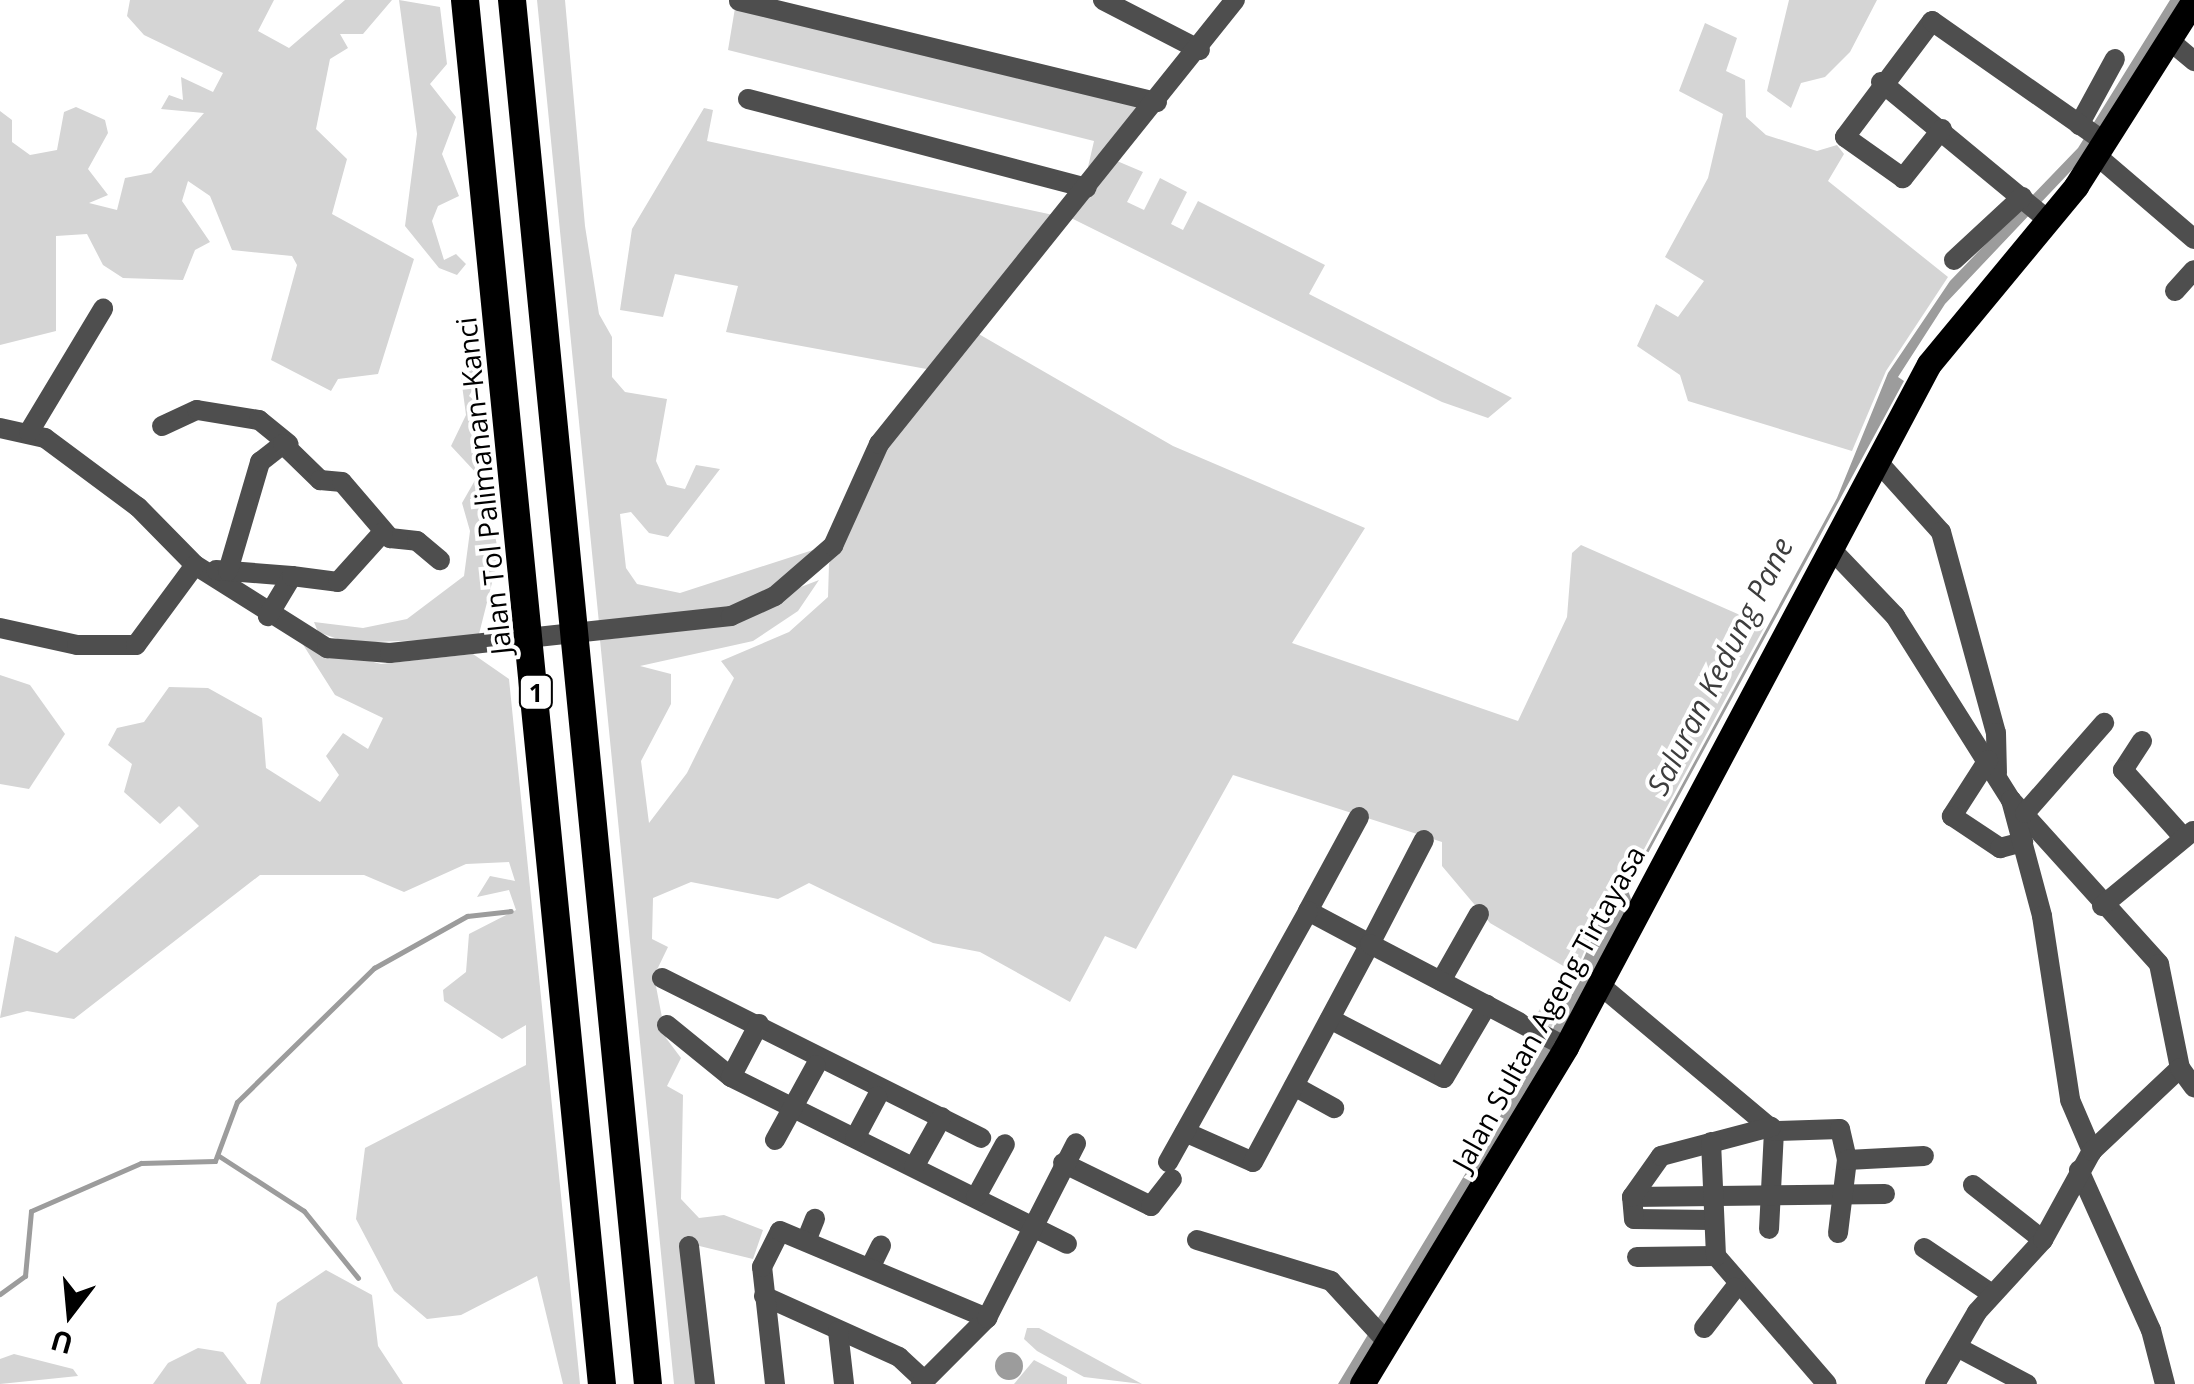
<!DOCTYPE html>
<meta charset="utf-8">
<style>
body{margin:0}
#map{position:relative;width:2194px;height:1384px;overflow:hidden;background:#fff;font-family:"Open Sans",sans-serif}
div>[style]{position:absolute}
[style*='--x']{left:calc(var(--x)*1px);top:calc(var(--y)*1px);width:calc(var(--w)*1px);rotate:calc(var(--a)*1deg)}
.green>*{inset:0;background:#d5d5d5}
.water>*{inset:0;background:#9c9c9c}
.round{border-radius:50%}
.stream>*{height:5px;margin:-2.5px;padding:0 2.5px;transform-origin:2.5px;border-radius:2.5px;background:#9c9c9c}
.minor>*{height:20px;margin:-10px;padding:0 10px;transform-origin:10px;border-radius:10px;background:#4e4e4e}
.major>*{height:25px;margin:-12.5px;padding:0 12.5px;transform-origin:12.5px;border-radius:12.5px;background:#000}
.highway>*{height:28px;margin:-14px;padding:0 14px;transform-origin:14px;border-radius:14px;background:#000}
span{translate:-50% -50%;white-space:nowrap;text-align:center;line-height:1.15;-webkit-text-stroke:8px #fff;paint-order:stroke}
.shield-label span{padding:2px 8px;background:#fff;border:2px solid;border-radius:8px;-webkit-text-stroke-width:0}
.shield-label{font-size:25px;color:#000;font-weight:700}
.street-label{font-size:28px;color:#000}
.water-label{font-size:30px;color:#3d3d3d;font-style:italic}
.north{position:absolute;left:20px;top:1264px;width:100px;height:100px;-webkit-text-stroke:8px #fff;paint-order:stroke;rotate:196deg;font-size:28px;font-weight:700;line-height:40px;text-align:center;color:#000}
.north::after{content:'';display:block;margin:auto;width:35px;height:45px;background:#000;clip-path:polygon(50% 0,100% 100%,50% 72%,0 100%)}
</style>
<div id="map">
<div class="green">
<div style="clip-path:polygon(130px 0,274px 0,258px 31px,289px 48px,345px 0,392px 0,363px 34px,340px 34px,348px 48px,330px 59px,316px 129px,347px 159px,332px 214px,414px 259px,378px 374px,338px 379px,331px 391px,271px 360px,297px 265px,292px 256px,232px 250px,210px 196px,188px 181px,182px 201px,210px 242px,195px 250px,183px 280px,123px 278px,103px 265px,87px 234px,56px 236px,56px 331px,0 345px,0 111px,12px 120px,12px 142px,30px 155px,57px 150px,64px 112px,76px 107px,105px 120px,108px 133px,88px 169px,108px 195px,89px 203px,117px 210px,125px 178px,151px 173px,204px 113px,161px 109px,169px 95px,183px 100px,181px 77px,213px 92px,223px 73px,144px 35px,127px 16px)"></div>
<div style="clip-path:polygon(399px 0,440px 7px,447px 64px,430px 84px,456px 117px,442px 154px,459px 196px,438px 206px,432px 221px,444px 260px,456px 254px,466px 264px,457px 275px,439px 268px,405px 226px,417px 134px)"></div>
<div style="clip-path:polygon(537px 0,565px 0,585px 226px,599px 314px,612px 337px,612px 377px,625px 392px,667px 399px,656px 461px,667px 485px,685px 489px,696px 465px,720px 469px,668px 537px,649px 533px,631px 512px,620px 514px,626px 568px,637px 584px,680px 593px,813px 550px,795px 576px,739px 607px,599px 623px)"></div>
<div style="clip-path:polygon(1789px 0,1877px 0,1850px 52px,1825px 77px,1801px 83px,1791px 108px,1767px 91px)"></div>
<div style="clip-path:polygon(735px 8px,1149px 105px,1097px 168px,1088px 167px,1094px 141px,728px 50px)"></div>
<div style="clip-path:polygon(1705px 23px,1737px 38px,1726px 71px,1745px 80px,1746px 117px,1766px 135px,1817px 151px,1837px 145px,1844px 154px,1828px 181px,1948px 277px,1886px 371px,1852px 451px,1688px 401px,1680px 375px,1637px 346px,1656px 304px,1678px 317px,1704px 281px,1665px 257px,1708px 178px,1723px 114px,1679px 91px)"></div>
<div style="clip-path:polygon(704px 108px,713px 110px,707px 141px,1058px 216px,932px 370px,726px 332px,738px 286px,675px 274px,663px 317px,620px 310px,632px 229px)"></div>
<div style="clip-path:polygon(1117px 161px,1143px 172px,1127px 202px,1144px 210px,1160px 178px,1187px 192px,1171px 224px,1183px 230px,1198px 201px,1325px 265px,1309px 294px,1512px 398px,1488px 418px,1442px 402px,1069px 217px)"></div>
<div style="clip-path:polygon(977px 333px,1173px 446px,1365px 528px,1292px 643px,1518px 721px,1567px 617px,1572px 553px,1581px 545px,1765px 626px,1623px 888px,1611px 890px,1551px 1028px,1534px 1019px,1565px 967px,1490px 923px,1442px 866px,1442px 842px,1233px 775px,1136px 949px,1105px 936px,1070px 1002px,980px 952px,933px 943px,809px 883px,778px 899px,691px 882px,653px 898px,652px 939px,668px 947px,654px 976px,666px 1038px,681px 1058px,667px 1086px,683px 1095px,681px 1199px,699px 1218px,724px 1215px,763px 1230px,753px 1259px,687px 1243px,699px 1384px,674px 1384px,600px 640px,689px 630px,819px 580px,798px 611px,753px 641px,640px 666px,671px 674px,671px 704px,641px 761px,649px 823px,687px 773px,734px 678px,721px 661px,789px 632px,828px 597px,829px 564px,867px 472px)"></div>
<div style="clip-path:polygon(470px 368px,479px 378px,469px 396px,487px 411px,478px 453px,499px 555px,478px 638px,349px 643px,318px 632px,314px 622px,363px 628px,407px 619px,464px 576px,470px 531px,462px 503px,478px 475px,451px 446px,466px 415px,460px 370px)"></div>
<div style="clip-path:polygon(302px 643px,381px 664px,473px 654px,509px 679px,580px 1384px,563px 1384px,537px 1276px,461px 1315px,427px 1319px,394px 1291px,356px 1219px,365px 1148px,526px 1065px,526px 1025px,502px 1039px,444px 1001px,443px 990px,466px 972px,469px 934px,516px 910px,509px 890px,477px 897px,490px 876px,515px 881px,509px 862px,466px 864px,404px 892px,364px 875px,260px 875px,74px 1019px,27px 1011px,0 1018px,15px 936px,57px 953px,199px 826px,179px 806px,160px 824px,124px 792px,132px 764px,108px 745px,117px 728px,144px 722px,169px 687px,208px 688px,262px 718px,266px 768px,320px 802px,339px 775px,326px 756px,343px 733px,368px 749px,383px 718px,335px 695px)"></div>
<div style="clip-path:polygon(0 675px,30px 685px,65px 734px,29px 789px,0 784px)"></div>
<div style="clip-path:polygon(326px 1270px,372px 1295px,378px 1346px,403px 1384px,260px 1384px,277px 1303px)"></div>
<div style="clip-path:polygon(1027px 1328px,1039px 1328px,1142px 1384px,1084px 1377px,1037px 1351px,1024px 1339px)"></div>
<div style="clip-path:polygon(198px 1348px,223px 1352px,247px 1384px,153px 1384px,168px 1363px)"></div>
<div style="clip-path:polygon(14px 1354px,73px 1369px,78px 1376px,0 1384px,0 1359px)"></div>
<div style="clip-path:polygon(1034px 1360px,1067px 1377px,1067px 1384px,1014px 1384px)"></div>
</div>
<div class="water">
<div style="clip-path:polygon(2170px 0,2184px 0,2087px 154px,1945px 304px,1898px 377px,1904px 381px,1628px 890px,1632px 902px,1563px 1034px,1352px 1384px,1338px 1384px,1553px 1029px,1612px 893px,1625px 890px,1837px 498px,1888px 373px,1950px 281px,2078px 148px)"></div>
<div class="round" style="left:995px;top:1352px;width:28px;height:28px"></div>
</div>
<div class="stream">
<div style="--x:219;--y:1156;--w:101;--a:32.9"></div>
<div style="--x:304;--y:1211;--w:86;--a:51.1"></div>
<div style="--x:0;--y:1294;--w:31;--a:-36"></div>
<div style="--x:25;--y:1276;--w:65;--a:-84.7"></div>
<div style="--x:31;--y:1211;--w:120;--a:-23.6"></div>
<div style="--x:141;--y:1163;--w:74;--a:-1.5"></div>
<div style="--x:215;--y:1161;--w:63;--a:-69.6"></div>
<div style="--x:237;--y:1102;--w:192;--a:-44.4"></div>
<div style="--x:374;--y:968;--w:107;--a:-29.2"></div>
<div style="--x:467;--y:916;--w:44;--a:-6.5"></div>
</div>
<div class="minor">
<div style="--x:1103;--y:0;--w:109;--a:27.3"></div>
<div style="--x:739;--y:1;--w:430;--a:13.6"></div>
<div style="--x:2169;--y:40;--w:33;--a:40"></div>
<div style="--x:1881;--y:82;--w:217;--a:39.6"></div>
<div style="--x:748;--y:99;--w:350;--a:14.7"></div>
<div style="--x:2079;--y:125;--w:75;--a:-61.4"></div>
<div style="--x:1942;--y:129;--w:63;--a:128.5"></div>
<div style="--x:1903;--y:178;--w:71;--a:-144.7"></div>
<div style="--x:1845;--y:137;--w:145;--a:-53.1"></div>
<div style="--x:1932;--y:21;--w:211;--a:35"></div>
<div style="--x:2096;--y:155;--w:129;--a:40.6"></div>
<div style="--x:1954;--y:260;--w:93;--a:-42.8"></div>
<div style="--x:2175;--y:291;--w:28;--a:-48"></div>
<div style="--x:162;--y:426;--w:38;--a:-25"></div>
<div style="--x:197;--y:410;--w:63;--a:9.2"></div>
<div style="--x:259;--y:420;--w:38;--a:39"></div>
<div style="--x:0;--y:428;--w:46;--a:12.5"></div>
<div style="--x:45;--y:438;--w:116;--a:36.6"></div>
<div style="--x:138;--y:507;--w:81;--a:45.5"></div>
<div style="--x:195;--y:565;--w:156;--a:32.2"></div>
<div style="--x:327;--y:648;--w:63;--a:4.5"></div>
<div style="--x:390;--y:653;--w:343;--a:-6.2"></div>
<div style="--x:731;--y:616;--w:48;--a:-24.4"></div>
<div style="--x:775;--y:596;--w:77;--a:-40.8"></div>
<div style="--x:833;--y:546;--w:112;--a:-65.7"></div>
<div style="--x:879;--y:444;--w:569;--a:-51.28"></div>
<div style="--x:29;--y:432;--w:144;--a:-59"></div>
<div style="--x:1878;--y:462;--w:94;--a:48"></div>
<div style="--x:1941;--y:532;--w:208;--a:74.7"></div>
<div style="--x:1996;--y:733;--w:40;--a:88.6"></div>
<div style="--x:1831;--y:549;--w:93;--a:46.3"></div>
<div style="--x:1895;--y:616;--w:218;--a:57.8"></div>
<div style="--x:2011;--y:800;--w:221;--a:47.9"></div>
<div style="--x:2159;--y:964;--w:106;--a:78.6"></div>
<div style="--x:216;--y:570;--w:76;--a:4.5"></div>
<div style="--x:292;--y:576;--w:47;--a:121"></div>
<div style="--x:228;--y:571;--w:114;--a:-73.6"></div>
<div style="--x:260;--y:462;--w:29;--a:-38"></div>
<div style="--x:283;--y:444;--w:52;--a:44.2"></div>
<div style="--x:320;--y:480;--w:22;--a:5"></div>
<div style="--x:342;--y:482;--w:74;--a:49.4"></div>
<div style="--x:390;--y:538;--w:27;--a:6"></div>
<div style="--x:417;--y:541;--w:30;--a:40"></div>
<div style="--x:292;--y:576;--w:46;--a:7.4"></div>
<div style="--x:338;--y:582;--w:67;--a:-48"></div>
<div style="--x:0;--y:628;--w:79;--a:12.4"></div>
<div style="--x:77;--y:645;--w:59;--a:0"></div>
<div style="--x:136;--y:645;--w:99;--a:-53.6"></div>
<div style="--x:2142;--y:741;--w:35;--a:123"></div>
<div style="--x:2123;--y:770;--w:91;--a:48.1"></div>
<div style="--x:1988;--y:760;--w:67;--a:122.7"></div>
<div style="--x:1952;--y:816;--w:58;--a:33.7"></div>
<div style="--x:2000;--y:848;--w:24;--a:-15"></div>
<div style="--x:2011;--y:800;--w:120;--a:75"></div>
<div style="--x:2042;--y:916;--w:186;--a:81.3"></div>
<div style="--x:2070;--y:1100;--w:56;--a:66.7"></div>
<div style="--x:2025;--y:813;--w:120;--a:-48.7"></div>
<div style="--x:1359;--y:817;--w:107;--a:118.5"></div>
<div style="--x:1308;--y:911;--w:70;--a:28"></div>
<div style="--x:1370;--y:944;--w:117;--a:-62.6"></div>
<div style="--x:2102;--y:906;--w:118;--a:-39.5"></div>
<div style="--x:662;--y:978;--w:357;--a:26.6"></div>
<div style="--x:1441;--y:981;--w:77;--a:-60.4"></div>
<div style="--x:1600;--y:985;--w:227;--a:40"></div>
<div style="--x:1774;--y:1131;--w:98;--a:92.9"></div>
<div style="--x:1330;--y:1019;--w:128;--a:27.4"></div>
<div style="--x:1444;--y:1078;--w:85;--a:-59.5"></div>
<div style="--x:667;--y:1025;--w:82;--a:39.1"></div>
<div style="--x:731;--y:1077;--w:375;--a:26.4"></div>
<div style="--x:731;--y:1077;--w:60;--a:-62.2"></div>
<div style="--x:1294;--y:1086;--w:46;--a:28.8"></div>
<div style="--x:1774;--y:1131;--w:66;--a:-1.7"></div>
<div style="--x:1840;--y:1129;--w:32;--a:77"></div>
<div style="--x:1185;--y:1132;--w:74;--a:23.8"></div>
<div style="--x:1253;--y:1162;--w:247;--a:-61.8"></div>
<div style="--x:1370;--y:944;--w:221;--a:27.7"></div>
<div style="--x:855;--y:1138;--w:47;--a:-61.8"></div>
<div style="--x:775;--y:1140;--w:85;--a:-61.3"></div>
<div style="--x:1168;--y:1162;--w:287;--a:-60.8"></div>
<div style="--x:1063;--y:1163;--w:98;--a:26"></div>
<div style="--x:1151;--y:1206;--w:34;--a:-52"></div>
<div style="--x:914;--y:1167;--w:57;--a:-60.8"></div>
<div style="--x:2079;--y:1170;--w:175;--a:65.8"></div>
<div style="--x:2151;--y:1330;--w:56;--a:75.5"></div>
<div style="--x:1973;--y:1185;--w:89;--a:38.2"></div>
<div style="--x:976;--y:1197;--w:60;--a:-61.3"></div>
<div style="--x:1632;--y:1197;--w:253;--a:-0.7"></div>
<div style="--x:1712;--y:1220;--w:78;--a:-179.3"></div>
<div style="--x:1634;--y:1219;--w:22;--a:-95"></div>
<div style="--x:1632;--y:1197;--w:50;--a:-54.7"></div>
<div style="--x:1661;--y:1156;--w:114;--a:-14.8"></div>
<div style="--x:1838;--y:1233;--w:74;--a:-83"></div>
<div style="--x:1847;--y:1160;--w:77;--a:-3"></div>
<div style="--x:1197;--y:1240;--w:140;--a:17"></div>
<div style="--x:1331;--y:1281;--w:84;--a:47.4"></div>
<div style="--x:806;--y:1241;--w:24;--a:-68"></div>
<div style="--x:689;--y:1246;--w:139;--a:83.4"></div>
<div style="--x:1924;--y:1248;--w:82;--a:34.1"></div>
<div style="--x:1716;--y:1256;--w:169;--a:49.1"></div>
<div style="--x:1637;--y:1257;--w:79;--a:-0.7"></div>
<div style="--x:1716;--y:1256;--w:114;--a:-92.5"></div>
<div style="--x:870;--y:1268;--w:25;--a:-64"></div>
<div style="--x:764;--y:1296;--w:148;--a:24.3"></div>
<div style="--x:899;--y:1357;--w:34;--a:43"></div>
<div style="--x:1704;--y:1328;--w:51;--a:-52.2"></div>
<div style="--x:838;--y:1331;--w:53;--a:83.5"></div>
<div style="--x:1957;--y:1347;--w:79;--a:27.9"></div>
<div style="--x:775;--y:1384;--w:118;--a:-96.3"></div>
<div style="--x:762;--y:1267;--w:40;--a:-63.4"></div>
<div style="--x:780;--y:1231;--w:225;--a:22.8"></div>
<div style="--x:921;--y:1384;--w:93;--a:-45"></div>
<div style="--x:987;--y:1318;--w:196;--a:-63"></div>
<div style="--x:1935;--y:1384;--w:83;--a:-59.7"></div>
<div style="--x:1977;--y:1312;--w:98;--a:-47.5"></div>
<div style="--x:2043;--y:1240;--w:102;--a:-61.2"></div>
<div style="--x:2092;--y:1151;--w:121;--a:-43.3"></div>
<div style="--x:2180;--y:1068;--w:24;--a:54"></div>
</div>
<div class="major">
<div style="--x:1362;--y:1384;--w:394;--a:-58.8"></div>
<div style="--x:1566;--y:1047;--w:773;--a:-62.01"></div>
<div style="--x:1929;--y:364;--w:231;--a:-50.4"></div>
<div style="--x:2076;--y:186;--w:220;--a:-57.6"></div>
</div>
<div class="highway">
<div style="--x:465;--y:0;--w:1391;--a:84.35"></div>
<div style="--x:512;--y:0;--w:1391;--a:84.39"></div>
</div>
<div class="shield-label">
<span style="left:536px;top:692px">1</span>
</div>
<div class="street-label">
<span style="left:483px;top:486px;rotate:-96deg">Jalan Tol Palimanan–Kanci</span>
<span style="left:1548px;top:1008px;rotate:-61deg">Jalan Sultan Ageng Tirtayasa</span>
</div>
<div class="water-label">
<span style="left:1720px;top:666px;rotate:-63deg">Saluran Kedung Pane</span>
</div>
<div class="north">U</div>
</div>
